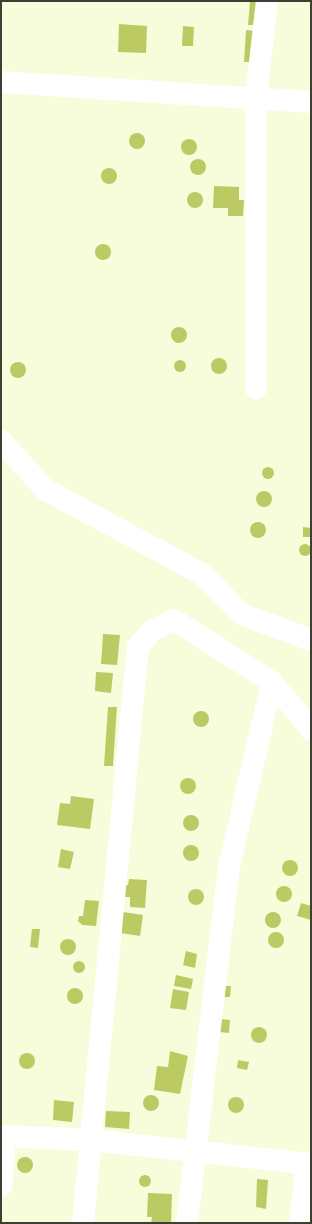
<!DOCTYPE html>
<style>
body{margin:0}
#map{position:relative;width:312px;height:1224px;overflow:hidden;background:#f7fddb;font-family:Cabin,sans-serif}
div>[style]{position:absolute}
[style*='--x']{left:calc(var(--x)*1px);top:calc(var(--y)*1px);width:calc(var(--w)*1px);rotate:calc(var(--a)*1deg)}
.building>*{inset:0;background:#bcca64}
.round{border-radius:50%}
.minor>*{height:22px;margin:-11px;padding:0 11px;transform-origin:11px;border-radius:11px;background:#fff}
span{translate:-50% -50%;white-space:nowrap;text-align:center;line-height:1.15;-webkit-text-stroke:3px #f7fddb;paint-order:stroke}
.frame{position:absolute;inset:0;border:2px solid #3c3f31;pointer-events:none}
</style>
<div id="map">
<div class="building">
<div style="clip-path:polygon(250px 1px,257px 1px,256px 25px,248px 25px)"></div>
<div style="clip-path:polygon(119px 24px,147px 26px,146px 53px,118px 52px)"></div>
<div style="clip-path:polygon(183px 26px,194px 27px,193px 46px,182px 46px)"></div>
<div style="clip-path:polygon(246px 30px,254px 31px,252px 62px,244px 62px)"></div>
<div class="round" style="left:129px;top:133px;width:16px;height:16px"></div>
<div class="round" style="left:181px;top:139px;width:16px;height:16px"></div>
<div class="round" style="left:190px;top:159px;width:16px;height:16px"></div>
<div class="round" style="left:101px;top:168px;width:16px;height:16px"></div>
<div style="clip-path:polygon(214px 186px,239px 187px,239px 200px,244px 200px,243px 216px,228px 216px,228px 208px,213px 208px)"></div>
<div class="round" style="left:187px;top:192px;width:16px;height:16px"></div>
<div class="round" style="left:95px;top:244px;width:16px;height:16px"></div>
<div class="round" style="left:171px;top:327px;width:16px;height:16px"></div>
<div class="round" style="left:211px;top:358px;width:16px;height:16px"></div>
<div class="round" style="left:174px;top:360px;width:12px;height:12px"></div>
<div class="round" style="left:10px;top:362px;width:16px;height:16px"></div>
<div class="round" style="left:262px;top:467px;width:12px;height:12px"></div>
<div class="round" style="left:256px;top:491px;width:16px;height:16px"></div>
<div class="round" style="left:250px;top:522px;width:16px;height:16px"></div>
<div style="clip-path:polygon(303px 527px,311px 528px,311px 537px,303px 537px)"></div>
<div class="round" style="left:299px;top:544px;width:12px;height:12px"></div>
<div style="clip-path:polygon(103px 634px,120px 635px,117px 665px,101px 664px)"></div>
<div style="clip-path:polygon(96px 672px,113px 673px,111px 693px,95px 691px)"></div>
<div style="clip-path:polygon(108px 707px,117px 707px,113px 766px,104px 766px)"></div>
<div class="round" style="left:193px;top:711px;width:16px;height:16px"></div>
<div class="round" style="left:180px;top:778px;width:16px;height:16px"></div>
<div style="clip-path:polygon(71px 796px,94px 799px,90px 829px,57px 825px,60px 803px,70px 804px)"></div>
<div class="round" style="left:183px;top:815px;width:16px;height:16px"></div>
<div class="round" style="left:183px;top:845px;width:16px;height:16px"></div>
<div style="clip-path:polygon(61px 849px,74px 852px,70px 869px,58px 867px)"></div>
<div class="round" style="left:282px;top:860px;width:16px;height:16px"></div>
<div style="clip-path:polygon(129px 879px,147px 880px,145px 908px,130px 907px,130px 897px,123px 897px,124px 885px,128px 885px)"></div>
<div class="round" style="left:276px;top:886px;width:16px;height:16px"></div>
<div class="round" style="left:188px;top:889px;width:16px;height:16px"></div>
<div style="clip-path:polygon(85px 900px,99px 901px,96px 926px,82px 925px,78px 921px,79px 916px,83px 916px)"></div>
<div style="clip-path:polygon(301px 903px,311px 906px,311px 920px,297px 916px)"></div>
<div style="clip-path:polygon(123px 912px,143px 915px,140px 936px,120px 933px)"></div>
<div class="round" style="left:265px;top:912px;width:16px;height:16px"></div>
<div style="clip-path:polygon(32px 929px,40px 929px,38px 948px,30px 947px)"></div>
<div class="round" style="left:268px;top:932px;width:16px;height:16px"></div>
<div class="round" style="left:60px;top:939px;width:16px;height:16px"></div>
<div style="clip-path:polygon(186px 951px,197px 954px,195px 968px,183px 965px)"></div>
<div class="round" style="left:73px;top:961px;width:12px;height:12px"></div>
<div style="clip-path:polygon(176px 975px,193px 979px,191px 989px,174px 986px)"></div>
<div style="clip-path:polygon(223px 986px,231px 986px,230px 997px,222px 997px)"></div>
<div class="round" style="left:67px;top:988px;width:16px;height:16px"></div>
<div style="clip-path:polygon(173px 989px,189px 992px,186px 1010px,170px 1008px)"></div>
<div style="clip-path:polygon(220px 1019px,230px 1020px,229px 1033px,219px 1032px)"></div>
<div class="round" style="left:251px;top:1027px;width:16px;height:16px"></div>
<div style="clip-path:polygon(170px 1051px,188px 1056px,180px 1094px,154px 1090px,157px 1066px,168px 1067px)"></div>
<div class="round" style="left:19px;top:1053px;width:16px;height:16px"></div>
<div style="clip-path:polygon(238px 1060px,249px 1062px,247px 1070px,237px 1068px)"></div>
<div class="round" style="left:143px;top:1095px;width:16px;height:16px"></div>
<div class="round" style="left:228px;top:1097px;width:16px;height:16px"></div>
<div style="clip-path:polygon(54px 1100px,74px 1102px,72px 1122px,53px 1120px)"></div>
<div style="clip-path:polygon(106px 1111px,130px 1112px,129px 1129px,105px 1127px)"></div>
<div class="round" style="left:17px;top:1157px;width:16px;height:16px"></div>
<div class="round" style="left:139px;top:1175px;width:12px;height:12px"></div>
<div style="clip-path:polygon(257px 1179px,268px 1180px,266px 1209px,256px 1207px)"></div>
<div style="clip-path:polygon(148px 1193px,172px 1194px,171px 1223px,151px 1223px,152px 1217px,147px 1217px)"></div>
</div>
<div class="minor">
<div style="--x:1;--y:82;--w:311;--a:3.7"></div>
<div style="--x:256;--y:388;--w:291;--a:-90"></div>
<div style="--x:256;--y:97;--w:97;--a:-83.5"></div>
<div style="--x:1;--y:441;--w:67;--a:47.4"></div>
<div style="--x:46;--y:490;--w:177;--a:28.3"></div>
<div style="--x:202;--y:574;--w:56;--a:45.7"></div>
<div style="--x:241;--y:614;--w:75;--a:20.4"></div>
<div style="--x:1;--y:1136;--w:89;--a:2.6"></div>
<div style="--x:90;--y:1140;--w:222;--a:6.2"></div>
<div style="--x:1;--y:1186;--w:49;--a:-85.3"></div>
<div style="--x:83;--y:1223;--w:579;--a:-84.55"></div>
<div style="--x:138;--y:647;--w:23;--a:-49"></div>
<div style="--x:153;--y:630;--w:23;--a:-25"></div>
<div style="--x:174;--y:620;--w:116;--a:32.3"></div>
<div style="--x:272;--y:682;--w:61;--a:50.3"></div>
<div style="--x:187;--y:1223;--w:358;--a:-83.3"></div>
<div style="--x:229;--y:867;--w:190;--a:-76.9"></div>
<div style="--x:300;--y:1223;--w:59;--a:-83.2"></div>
</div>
<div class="frame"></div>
</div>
